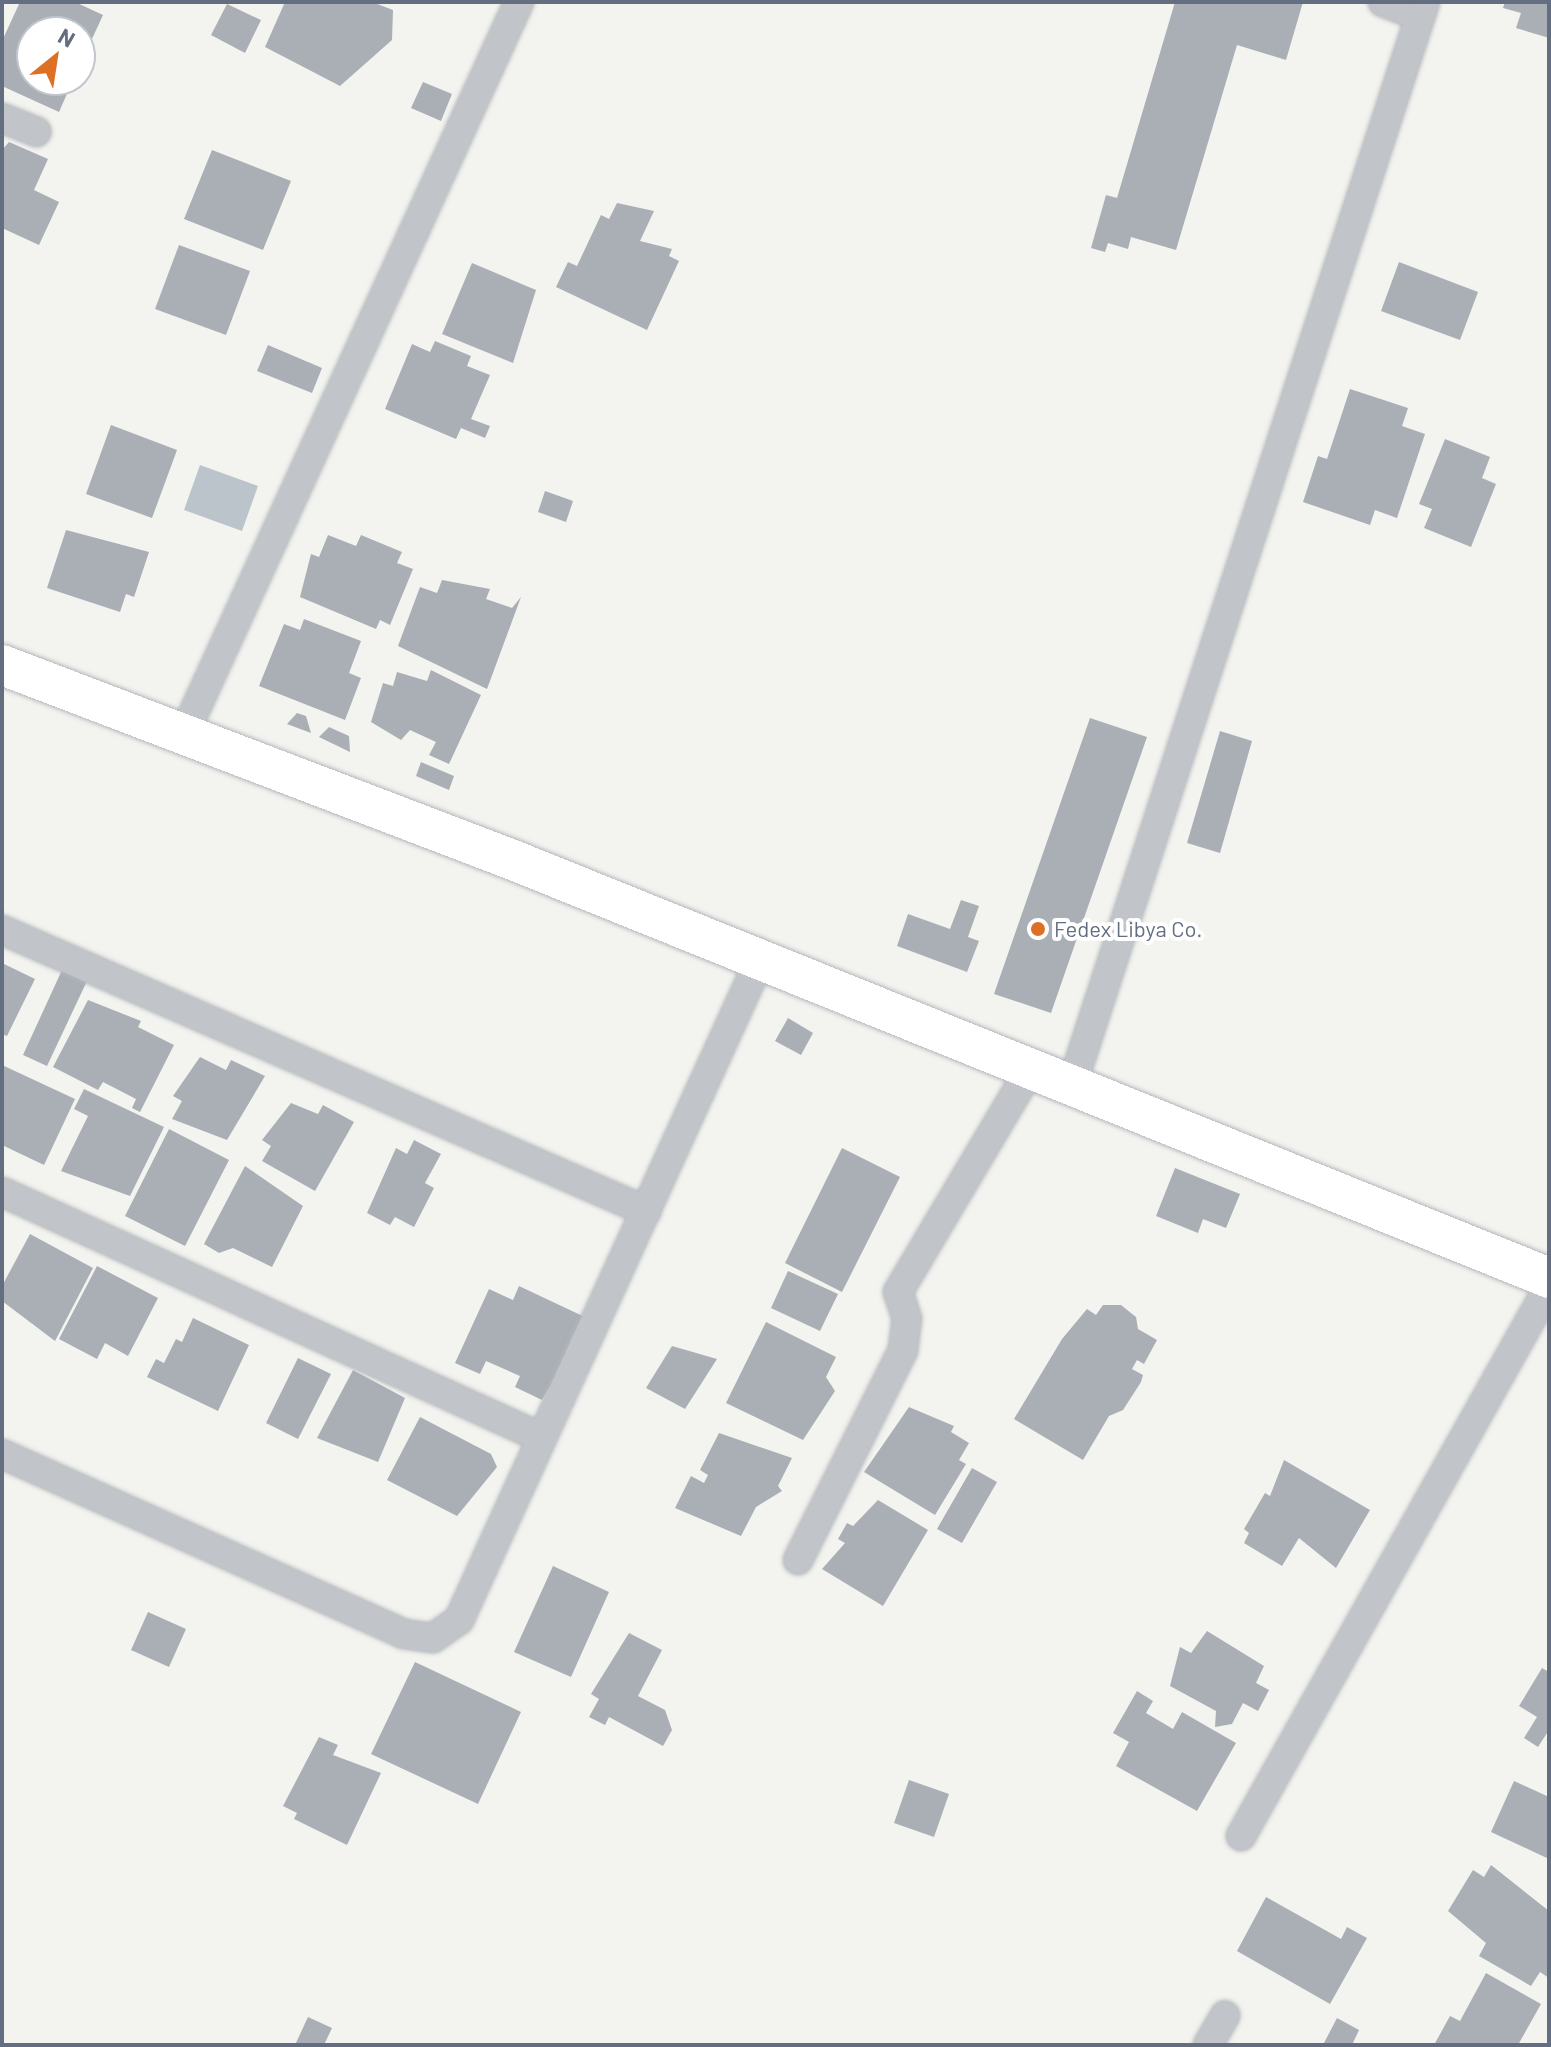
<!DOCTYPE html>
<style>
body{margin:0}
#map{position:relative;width:1551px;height:2047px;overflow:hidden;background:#f3f4ef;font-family:Barlow,sans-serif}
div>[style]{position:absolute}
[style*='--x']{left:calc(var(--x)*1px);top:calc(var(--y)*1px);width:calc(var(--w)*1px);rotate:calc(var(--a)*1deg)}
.water>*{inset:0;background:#bcc4cb}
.building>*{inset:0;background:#a9afb5}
.roads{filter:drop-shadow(0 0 2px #b4b7bc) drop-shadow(0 0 2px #b4b7bc)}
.street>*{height:28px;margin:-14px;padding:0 14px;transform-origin:14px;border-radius:14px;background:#c1c4c8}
.secondary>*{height:40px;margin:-20px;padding:0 20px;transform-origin:20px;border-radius:20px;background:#fff}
.dots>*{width:22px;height:22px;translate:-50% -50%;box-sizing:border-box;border:4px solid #fff;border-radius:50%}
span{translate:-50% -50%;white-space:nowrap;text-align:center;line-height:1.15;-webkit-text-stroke:8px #fff;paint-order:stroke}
.poi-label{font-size:22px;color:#636e80}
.left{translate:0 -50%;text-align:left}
.frame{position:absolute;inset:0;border:4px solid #636e80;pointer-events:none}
.north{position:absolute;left:16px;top:16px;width:80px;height:80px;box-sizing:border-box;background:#fff;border:2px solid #c1c5cc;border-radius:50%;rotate:30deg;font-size:22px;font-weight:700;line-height:32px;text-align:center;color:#636e80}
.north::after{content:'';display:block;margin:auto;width:28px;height:36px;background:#de7025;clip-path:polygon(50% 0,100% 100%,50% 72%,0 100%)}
</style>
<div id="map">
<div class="water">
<div style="clip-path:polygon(200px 465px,258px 486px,242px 531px,184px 510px)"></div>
</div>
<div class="building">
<div style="clip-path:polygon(20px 2px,75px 2px,103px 15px,80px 65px,80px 32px,32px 32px,32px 80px,73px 80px,59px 112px,2px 86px,2px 41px)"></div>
<div style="clip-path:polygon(285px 2px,372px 2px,393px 10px,392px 40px,340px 86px,265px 47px)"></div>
<div style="clip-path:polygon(1175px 2px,1303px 2px,1286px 60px,1237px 45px,1176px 250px,1131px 237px,1128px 249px,1108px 243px,1105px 252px,1091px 248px,1106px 195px,1117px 198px)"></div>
<div style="clip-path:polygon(1505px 2px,1549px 2px,1549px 38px,1516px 28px,1521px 13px,1503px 8px)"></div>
<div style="clip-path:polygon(227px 4px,261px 20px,245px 53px,211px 35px)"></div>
<div style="clip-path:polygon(423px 82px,452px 94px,441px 121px,411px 108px)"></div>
<div style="clip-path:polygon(9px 142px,48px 159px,34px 190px,59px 202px,39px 245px,2px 228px,2px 150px)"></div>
<div style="clip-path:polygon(212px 150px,291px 181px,263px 250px,184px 219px)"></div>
<div style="clip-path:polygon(617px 203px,654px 211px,640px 241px,672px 249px,669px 256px,679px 261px,647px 330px,556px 287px,568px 262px,577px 266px,601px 215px,609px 219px)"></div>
<div style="clip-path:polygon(179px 245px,250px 271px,226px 335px,155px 309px)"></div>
<div style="clip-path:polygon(1399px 262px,1478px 292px,1460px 340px,1381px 311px)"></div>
<div style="clip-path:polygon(472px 263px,536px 290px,513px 363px,442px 334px)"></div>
<div style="clip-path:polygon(435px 341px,471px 356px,467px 366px,490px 375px,471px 419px,490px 426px,485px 438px,461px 428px,456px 439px,385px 409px,412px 344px,430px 352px)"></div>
<div style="clip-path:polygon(268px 345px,322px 368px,312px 393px,257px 371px)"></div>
<div style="clip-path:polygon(1350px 389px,1408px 408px,1402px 426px,1425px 434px,1397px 518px,1375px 510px,1370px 525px,1303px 502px,1318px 456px,1327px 459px)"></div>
<div style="clip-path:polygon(111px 425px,177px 450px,152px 518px,86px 494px)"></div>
<div style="clip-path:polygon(1445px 439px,1490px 457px,1482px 478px,1496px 484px,1471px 547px,1424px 528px,1432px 509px,1419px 504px)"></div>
<div style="clip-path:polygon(545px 491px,573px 501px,566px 522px,538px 512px)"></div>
<div style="clip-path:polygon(66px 530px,149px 552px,134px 597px,126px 594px,120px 612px,47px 588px)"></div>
<div style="clip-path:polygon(328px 535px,356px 546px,361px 535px,402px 552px,397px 563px,413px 569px,390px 625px,380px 620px,376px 629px,300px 597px,311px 554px,319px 557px)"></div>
<div style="clip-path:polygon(442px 580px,490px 589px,486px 599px,512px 608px,521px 597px,487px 689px,398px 646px,420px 587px,437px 593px)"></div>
<div style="clip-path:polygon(304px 619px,361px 641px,349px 673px,361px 678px,345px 720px,259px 686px,284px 624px,300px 630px)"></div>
<div style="clip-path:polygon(431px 670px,481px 695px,449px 764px,429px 755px,436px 742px,410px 730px,401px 740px,371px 722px,383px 683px,393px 686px,397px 672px,427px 681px)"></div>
<div style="clip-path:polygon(297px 713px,306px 716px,311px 733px,287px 724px)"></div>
<div style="clip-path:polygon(1090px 718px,1147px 737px,1051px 1013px,994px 994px)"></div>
<div style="clip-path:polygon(329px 727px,349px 736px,350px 752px,319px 737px)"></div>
<div style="clip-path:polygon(1220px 731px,1252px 741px,1220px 853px,1187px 843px)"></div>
<div style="clip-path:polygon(421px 762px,454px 776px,449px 790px,416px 776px)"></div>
<div style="clip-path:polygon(961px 900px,979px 906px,968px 937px,979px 941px,967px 972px,897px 946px,908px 914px,950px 929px)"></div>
<div style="clip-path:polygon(2px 963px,35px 979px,7px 1036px,2px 1034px)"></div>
<div style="clip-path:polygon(62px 970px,87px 981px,47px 1066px,23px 1055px)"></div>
<div style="clip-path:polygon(88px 1000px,141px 1021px,138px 1027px,174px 1045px,140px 1112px,132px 1108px,136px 1099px,103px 1082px,98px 1090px,53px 1067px)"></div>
<div style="clip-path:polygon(788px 1018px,813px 1033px,801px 1055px,775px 1041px)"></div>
<div style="clip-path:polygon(200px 1057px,226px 1070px,231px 1060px,265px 1076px,227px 1140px,172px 1119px,182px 1101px,173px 1096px)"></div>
<div style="clip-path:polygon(2px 1065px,75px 1099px,44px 1165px,2px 1145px)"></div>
<div style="clip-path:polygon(84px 1089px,164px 1127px,130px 1196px,61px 1171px,88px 1116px,74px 1109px)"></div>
<div style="clip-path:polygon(291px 1103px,318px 1114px,323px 1105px,354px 1122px,315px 1191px,262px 1161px,271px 1146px,262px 1140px)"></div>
<div style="clip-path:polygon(169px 1129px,229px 1160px,185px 1246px,125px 1216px)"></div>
<div style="clip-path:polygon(414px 1140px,441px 1154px,425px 1183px,434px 1188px,414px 1227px,395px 1217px,390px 1225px,367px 1213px,396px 1148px,407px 1154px)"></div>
<div style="clip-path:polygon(842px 1148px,900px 1177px,842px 1292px,785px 1263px)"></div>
<div style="clip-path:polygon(245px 1166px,303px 1206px,272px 1267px,233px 1248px,219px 1253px,204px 1244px)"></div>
<div style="clip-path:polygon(1175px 1168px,1240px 1194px,1226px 1228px,1203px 1219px,1198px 1233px,1156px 1216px)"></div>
<div style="clip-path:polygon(30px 1234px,93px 1268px,55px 1341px,2px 1301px,2px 1286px)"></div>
<div style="clip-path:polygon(97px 1266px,158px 1298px,128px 1356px,105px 1343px,97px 1359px,59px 1339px)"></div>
<div style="clip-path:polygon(788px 1271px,838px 1294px,820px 1331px,771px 1308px)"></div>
<div style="clip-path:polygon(519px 1286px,589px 1319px,542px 1400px,515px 1387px,520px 1376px,486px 1361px,480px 1374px,455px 1363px,489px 1289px,513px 1300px)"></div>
<div style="clip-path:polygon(1103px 1305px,1121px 1305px,1136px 1317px,1138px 1329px,1157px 1340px,1144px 1364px,1137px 1360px,1132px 1369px,1143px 1375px,1141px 1382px,1123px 1410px,1109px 1416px,1083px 1460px,1014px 1419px,1062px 1339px,1087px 1309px,1096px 1315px)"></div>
<div style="clip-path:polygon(193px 1318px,249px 1345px,218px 1411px,147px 1377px,156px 1359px,164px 1363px,176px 1339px,182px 1342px)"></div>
<div style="clip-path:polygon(766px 1322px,836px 1357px,826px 1377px,835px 1391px,803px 1440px,726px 1403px)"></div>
<div style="clip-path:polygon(672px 1346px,717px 1359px,685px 1409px,646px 1388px)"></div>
<div style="clip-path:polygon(298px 1358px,331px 1374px,298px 1439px,266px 1423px)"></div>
<div style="clip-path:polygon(353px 1370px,405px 1398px,378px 1462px,317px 1438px)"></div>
<div style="clip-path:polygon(909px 1407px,954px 1426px,951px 1432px,969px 1443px,959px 1460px,966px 1464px,935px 1515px,864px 1472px)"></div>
<div style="clip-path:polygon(420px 1417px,491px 1454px,497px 1467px,457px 1516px,387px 1480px)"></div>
<div style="clip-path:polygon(719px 1433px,792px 1458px,778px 1486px,782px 1491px,756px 1507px,741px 1536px,675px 1508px,691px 1476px,704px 1483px,708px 1475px,700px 1470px)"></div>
<div style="clip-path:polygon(1284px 1460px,1370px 1510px,1336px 1568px,1299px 1538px,1282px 1566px,1244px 1543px,1249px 1533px,1244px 1529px,1265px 1493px,1270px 1496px)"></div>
<div style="clip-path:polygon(972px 1468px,997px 1482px,962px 1543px,937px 1529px)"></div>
<div style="clip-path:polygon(878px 1500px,928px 1530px,883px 1606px,822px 1569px,845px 1543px,838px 1539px,847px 1523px,853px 1526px)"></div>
<div style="clip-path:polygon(553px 1566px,609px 1592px,571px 1677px,514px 1652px)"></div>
<div style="clip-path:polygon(148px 1612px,186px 1629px,169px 1667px,131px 1650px)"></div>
<div style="clip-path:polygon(1207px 1631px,1264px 1666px,1256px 1683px,1269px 1690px,1258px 1711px,1243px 1703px,1232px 1724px,1215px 1727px,1216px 1711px,1170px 1686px,1180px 1647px,1191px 1653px)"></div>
<div style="clip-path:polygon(629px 1633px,662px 1650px,638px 1696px,665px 1710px,672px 1730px,663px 1746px,609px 1717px,605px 1725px,589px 1717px,599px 1699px,591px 1694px)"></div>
<div style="clip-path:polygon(415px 1662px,521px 1712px,478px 1804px,371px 1754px)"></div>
<div style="clip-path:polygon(1542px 1668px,1549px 1672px,1549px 1730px,1538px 1747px,1524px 1738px,1537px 1717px,1519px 1706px)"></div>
<div style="clip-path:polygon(1137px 1691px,1153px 1701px,1146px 1713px,1173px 1729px,1182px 1712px,1236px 1743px,1197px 1811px,1116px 1766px,1129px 1742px,1113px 1733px)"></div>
<div style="clip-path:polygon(319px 1737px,338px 1745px,333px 1755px,381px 1773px,347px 1845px,294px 1819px,297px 1813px,283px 1806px)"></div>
<div style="clip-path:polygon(909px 1780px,949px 1794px,934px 1837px,894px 1823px)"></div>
<div style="clip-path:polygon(1514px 1781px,1549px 1797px,1549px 1859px,1491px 1832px)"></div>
<div style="clip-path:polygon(1491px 1865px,1549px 1911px,1549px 1978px,1540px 1972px,1531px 1986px,1479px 1956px,1486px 1943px,1448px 1911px,1473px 1870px,1484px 1877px)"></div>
<div style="clip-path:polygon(1266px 1897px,1341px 1939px,1347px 1927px,1367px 1938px,1330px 2004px,1237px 1951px)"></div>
<div style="clip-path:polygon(1486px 1973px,1541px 2004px,1518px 2045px,1434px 2045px,1450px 2016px,1460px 2021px)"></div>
<div style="clip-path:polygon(308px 2017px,332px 2028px,324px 2045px,295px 2045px)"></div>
<div style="clip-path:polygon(1337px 2018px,1359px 2030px,1352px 2045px,1323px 2045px)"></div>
</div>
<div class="roads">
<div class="street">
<div style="--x:1383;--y:2;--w:40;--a:21"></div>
<div style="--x:2;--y:118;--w:37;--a:22"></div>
<div style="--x:184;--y:734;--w:805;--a:-65.41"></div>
<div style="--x:2;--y:930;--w:703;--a:23.57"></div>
<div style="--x:1071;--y:1088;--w:1142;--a:-71.95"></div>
<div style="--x:2;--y:1192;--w:593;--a:24.49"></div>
<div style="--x:2;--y:1454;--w:440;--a:24.1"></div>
<div style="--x:404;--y:1634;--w:29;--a:8"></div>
<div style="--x:433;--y:1638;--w:32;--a:-35"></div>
<div style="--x:459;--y:1620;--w:723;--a:-65.49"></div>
<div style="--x:798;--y:1560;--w:235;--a:-63.4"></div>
<div style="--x:903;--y:1350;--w:31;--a:-83"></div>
<div style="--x:907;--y:1319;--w:28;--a:-108"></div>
<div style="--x:898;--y:1292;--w:255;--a:-59.3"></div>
<div style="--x:1241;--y:1836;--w:629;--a:-60.71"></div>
<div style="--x:1208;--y:2045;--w:34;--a:-60"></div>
</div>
<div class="secondary">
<div style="--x:2;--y:665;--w:547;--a:20.89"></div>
<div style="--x:513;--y:860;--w:1117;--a:21.97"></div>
</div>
</div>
<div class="dots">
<div style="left:1038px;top:929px;background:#de7025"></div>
</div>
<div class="poi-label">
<span class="left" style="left:1054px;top:929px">Fedex Libya Co.</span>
</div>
<div class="frame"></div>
<div class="north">N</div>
</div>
